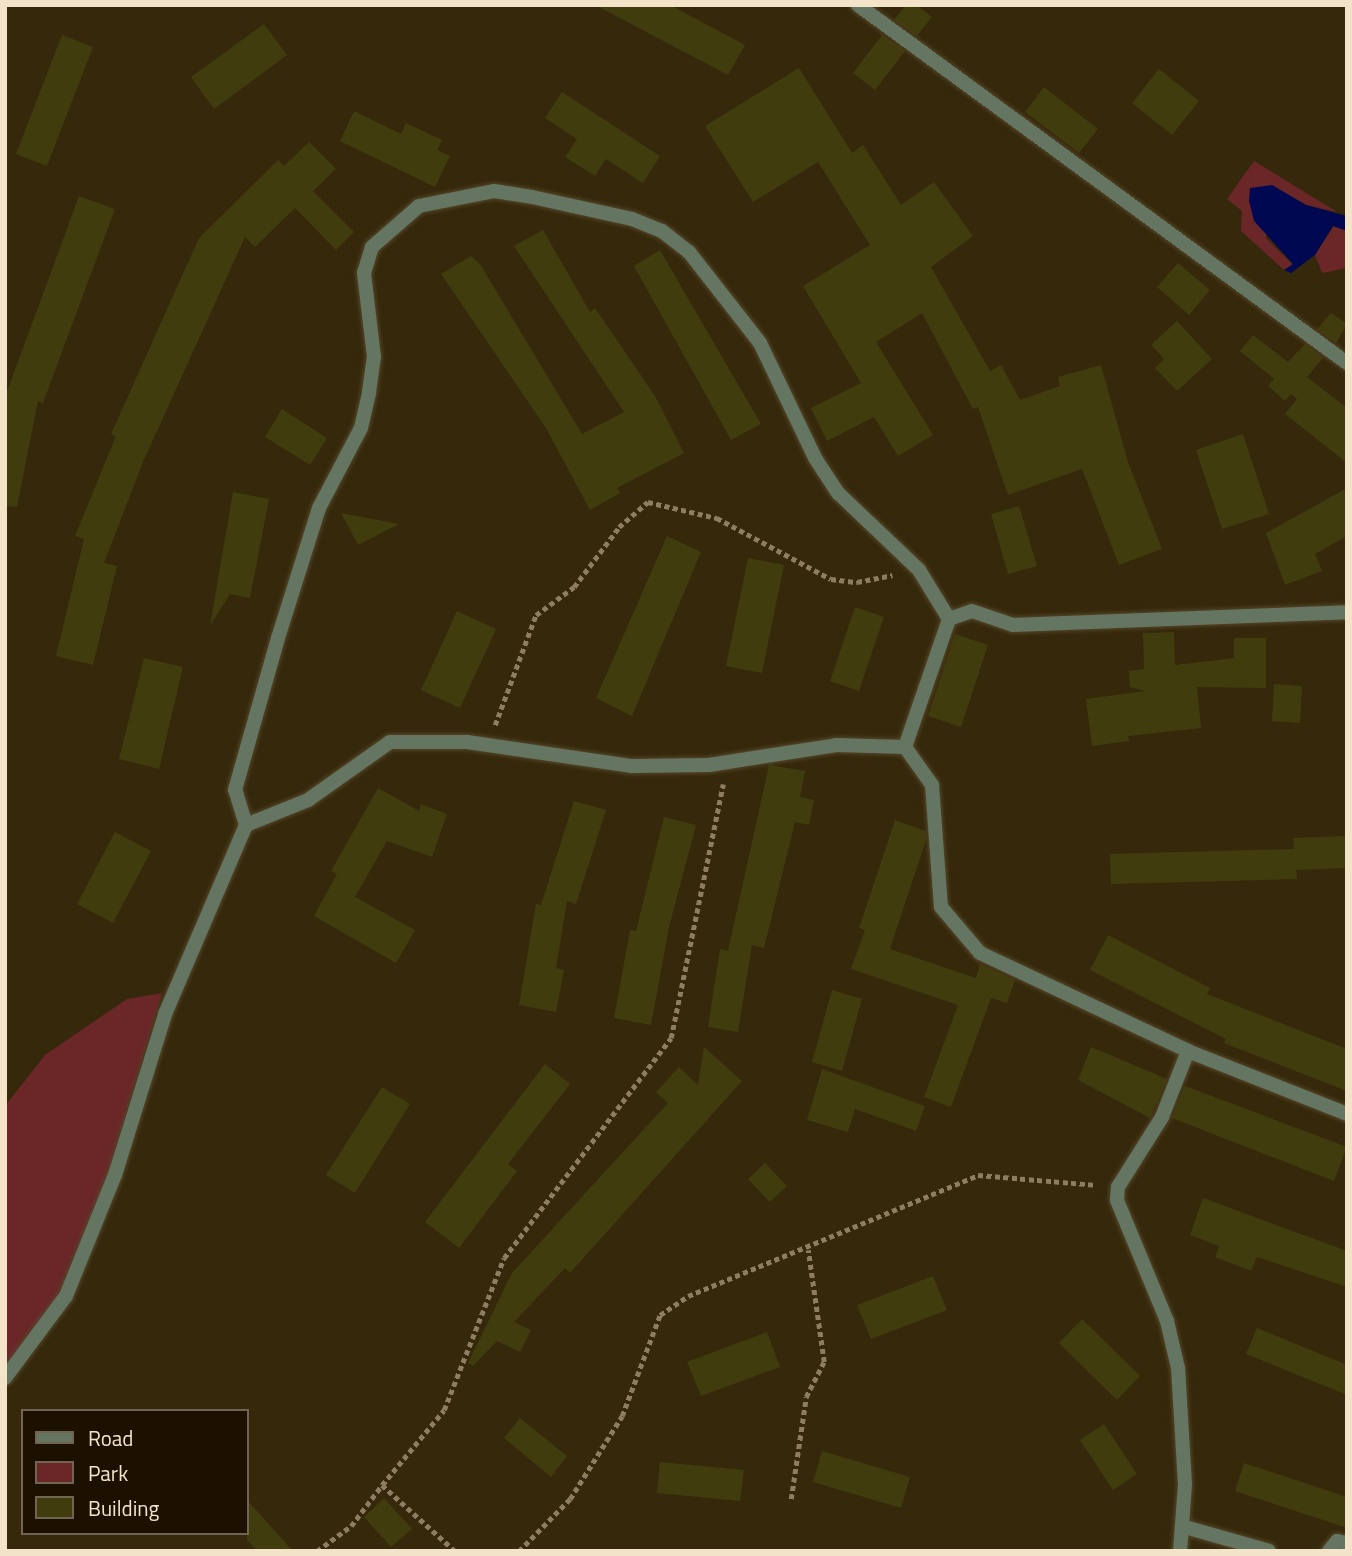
<!DOCTYPE html>
<style>
body{margin:0}
#map{position:relative;width:1352px;height:1556px;overflow:hidden;background:#36280b;font-family:"Titillium Web",sans-serif}
div>[style]{position:absolute}
[style*='--x']{left:calc(var(--x)*1px);top:calc(var(--y)*1px);width:calc(var(--w)*1px);rotate:calc(var(--a)*1deg)}
.green>*{inset:0;background:#6b2728}
.water>*{inset:0;background:#000851}
.building>*{inset:0;background:#413c0d}
.path>*{height:4.5px;margin-top:-2.25px;transform-origin:0;background:repeating-linear-gradient(90deg,#8d7e62 0 5px,transparent 0 8.5px)}
.roads{filter:drop-shadow(0 0 2px #544629) drop-shadow(0 0 2px #544629)}
.street>*{height:14px;margin:-7px;padding:0 7px;transform-origin:7px;border-radius:7px;background:#647662}
span{translate:-50% -50%;white-space:nowrap;text-align:center;line-height:1.15;-webkit-text-stroke:7px #1c1100;paint-order:stroke}
.frame{position:absolute;inset:0;border:7px solid #f3e3c8;pointer-events:none}
.legend{position:absolute;left:21px;top:1409px;width:228px;height:126px;box-sizing:border-box;background:#1c1100;border:2px solid #726550;margin:0;padding:9px 12px;list-style:none;font-size:21px;color:#f3e3c8}
.legend li{display:flex;align-items:center;gap:14px;height:35px}
.legend b{width:35px;border:2px solid #726550}
</style>
<div id="map">
<div class="green">
<div style="clip-path:polygon(1254px 161px,1337px 212px,1306px 205px,1272px 185px,1266px 238px,1293px 265px,1284px 270px,1241px 231px,1242px 211px,1227px 199px)"></div>
<div style="clip-path:polygon(1334px 226px,1347px 231px,1347px 268px,1322px 273px,1315px 255px)"></div>
<div style="clip-path:polygon(162px 993px,108px 1174px,57px 1298px,5px 1367px,5px 1106px,45px 1055px,127px 999px)"></div>
</div>
<div class="water">
<div style="clip-path:polygon(1272px 185px,1306px 205px,1347px 216px,1347px 231px,1333px 226px,1315px 255px,1291px 273px,1284px 270px,1293px 264px,1254px 221px,1249px 201px,1250px 188px)"></div>
</div>
<div class="building">
<div style="clip-path:polygon(595px 5px,670px 5px,745px 45px,728px 75px)"></div>
<div style="clip-path:polygon(906px 5px,916px 5px,932px 17px,917px 36px,894px 20px)"></div>
<div style="clip-path:polygon(264px 24px,287px 55px,214px 109px,191px 77px)"></div>
<div style="clip-path:polygon(62px 35px,93px 47px,47px 166px,16px 154px)"></div>
<div style="clip-path:polygon(882px 35px,905px 51px,875px 90px,853px 73px)"></div>
<div style="clip-path:polygon(799px 68px,852px 153px,863px 145px,901px 205px,934px 182px,973px 236px,931px 267px,990px 371px,1001px 365px,1020px 400px,1060px 386px,1058px 377px,1101px 365px,1128px 462px,1162px 549px,1119px 565px,1082px 469px,1008px 495px,978px 407px,973px 409px,922px 313px,876px 342px,933px 435px,898px 456px,874px 417px,827px 441px,811px 408px,861px 383px,803px 286px,870px 245px,818px 162px,753px 202px,705px 126px)"></div>
<div style="clip-path:polygon(1159px 69px,1199px 101px,1172px 135px,1132px 103px)"></div>
<div style="clip-path:polygon(1044px 87px,1098px 129px,1079px 153px,1025px 112px)"></div>
<div style="clip-path:polygon(562px 92px,660px 156px,643px 183px,606px 159px,595px 176px,565px 157px,577px 139px,545px 118px)"></div>
<div style="clip-path:polygon(354px 111px,401px 134px,406px 123px,442px 140px,437px 150px,450px 156px,435px 187px,340px 141px)"></div>
<div style="clip-path:polygon(309px 142px,336px 169px,313px 191px,354px 232px,336px 250px,295px 208px,255px 247px,245px 237px,143px 462px,104px 563px,117px 566px,93px 665px,56px 656px,84px 539px,75px 536px,116px 436px,111px 434px,199px 238px,278px 160px,284px 166px)"></div>
<div style="clip-path:polygon(79px 196px,115px 209px,43px 403px,38px 401px,17px 507px,5px 506px,5px 397px)"></div>
<div style="clip-path:polygon(543px 230px,590px 312px,595px 308px,655px 396px,684px 453px,617px 488px,620px 493px,590px 510px,546px 428px,441px 274px,471px 256px,480px 264px,582px 434px,624px 412px,514px 246px)"></div>
<div style="clip-path:polygon(660px 250px,761px 424px,731px 440px,634px 266px)"></div>
<div style="clip-path:polygon(1178px 263px,1210px 290px,1189px 315px,1157px 287px)"></div>
<div style="clip-path:polygon(1331px 313px,1347px 324px,1336px 343px,1317px 329px)"></div>
<div style="clip-path:polygon(1177px 321px,1212px 359px,1177px 391px,1155px 368px,1164px 359px,1151px 345px)"></div>
<div style="clip-path:polygon(1253px 335px,1288px 362px,1305px 344px,1323px 358px,1307px 377px,1347px 408px,1347px 463px,1285px 414px,1297px 399px,1291px 394px,1285px 401px,1268px 386px,1274px 379px,1240px 351px)"></div>
<div style="clip-path:polygon(282px 409px,327px 438px,310px 465px,265px 437px)"></div>
<div style="clip-path:polygon(1243px 434px,1269px 514px,1222px 529px,1196px 450px)"></div>
<div style="clip-path:polygon(1347px 488px,1347px 536px,1315px 554px,1322px 571px,1285px 585px,1266px 533px)"></div>
<div style="clip-path:polygon(233px 492px,269px 499px,250px 598px,230px 594px,210px 626px)"></div>
<div style="clip-path:polygon(1019px 506px,1037px 566px,1008px 574px,991px 514px)"></div>
<div style="clip-path:polygon(341px 513px,399px 524px,358px 545px)"></div>
<div style="clip-path:polygon(667px 536px,701px 552px,632px 716px,596px 698px)"></div>
<div style="clip-path:polygon(748px 558px,784px 565px,762px 673px,726px 666px)"></div>
<div style="clip-path:polygon(855px 607px,884px 617px,859px 691px,830px 681px)"></div>
<div style="clip-path:polygon(457px 611px,496px 629px,460px 708px,421px 690px)"></div>
<div style="clip-path:polygon(1174px 632px,1175px 665px,1234px 658px,1234px 638px,1266px 638px,1266px 688px,1197px 687px,1201px 728px,1128px 736px,1129px 741px,1092px 746px,1086px 699px,1145px 691px,1130px 687px,1129px 671px,1144px 669px,1143px 633px)"></div>
<div style="clip-path:polygon(955px 634px,988px 645px,961px 727px,928px 716px)"></div>
<div style="clip-path:polygon(144px 658px,183px 667px,159px 769px,119px 759px)"></div>
<div style="clip-path:polygon(1274px 684px,1302px 686px,1300px 723px,1272px 721px)"></div>
<div style="clip-path:polygon(769px 765px,805px 771px,800px 797px,814px 800px,809px 825px,795px 822px,764px 948px,752px 945px,738px 1032px,708px 1027px,720px 949px,728px 951px)"></div>
<div style="clip-path:polygon(378px 788px,419px 811px,421px 804px,447px 814px,432px 857px,387px 841px,355px 897px,415px 930px,396px 963px,314px 916px,337px 874px,331px 871px)"></div>
<div style="clip-path:polygon(574px 801px,606px 810px,576px 904px,567px 901px,556px 968px,564px 970px,556px 1012px,519px 1005px,536px 904px,541px 905px)"></div>
<div style="clip-path:polygon(664px 817px,696px 825px,669px 927px,651px 1025px,614px 1018px,630px 930px,636px 931px)"></div>
<div style="clip-path:polygon(895px 820px,926px 831px,926px 840px,890px 949px,976px 978px,980px 964px,1015px 980px,1007px 1003px,991px 998px,951px 1107px,924px 1097px,958px 1005px,851px 969px,865px 930px,859px 928px)"></div>
<div style="clip-path:polygon(115px 832px,151px 851px,113px 923px,77px 904px)"></div>
<div style="clip-path:polygon(1347px 836px,1347px 868px,1296px 870px,1297px 879px,1111px 884px,1110px 854px,1294px 849px,1293px 838px)"></div>
<div style="clip-path:polygon(1108px 935px,1210px 988px,1207px 994px,1347px 1049px,1347px 1091px,1224px 1043px,1226px 1039px,1090px 970px)"></div>
<div style="clip-path:polygon(832px 990px,862px 999px,842px 1071px,812px 1062px)"></div>
<div style="clip-path:polygon(704px 1047px,742px 1081px,570px 1273px,565px 1268px,514px 1322px,531px 1330px,520px 1352px,497px 1341px,473px 1366px,468px 1363px,512px 1273px,668px 1103px,656px 1092px,679px 1067px,698px 1085px)"></div>
<div style="clip-path:polygon(1091px 1047px,1167px 1079px,1150px 1118px,1078px 1080px)"></div>
<div style="clip-path:polygon(545px 1064px,570px 1084px,508px 1164px,517px 1171px,459px 1248px,425px 1222px)"></div>
<div style="clip-path:polygon(822px 1069px,925px 1106px,916px 1131px,855px 1109px,848px 1132px,807px 1120px)"></div>
<div style="clip-path:polygon(1185px 1086px,1347px 1147px,1334px 1181px,1172px 1118px)"></div>
<div style="clip-path:polygon(382px 1087px,410px 1104px,355px 1193px,326px 1175px)"></div>
<div style="clip-path:polygon(765px 1163px,787px 1186px,770px 1202px,748px 1179px)"></div>
<div style="clip-path:polygon(1203px 1198px,1347px 1251px,1347px 1287px,1257px 1257px,1251px 1271px,1215px 1257px,1219px 1246px,1190px 1235px)"></div>
<div style="clip-path:polygon(933px 1276px,947px 1310px,871px 1339px,857px 1305px)"></div>
<div style="clip-path:polygon(1082px 1319px,1140px 1376px,1117px 1400px,1059px 1343px)"></div>
<div style="clip-path:polygon(1257px 1328px,1347px 1365px,1347px 1395px,1246px 1354px)"></div>
<div style="clip-path:polygon(767px 1332px,780px 1367px,701px 1396px,687px 1362px)"></div>
<div style="clip-path:polygon(520px 1418px,567px 1456px,551px 1477px,504px 1438px)"></div>
<div style="clip-path:polygon(1104px 1424px,1137px 1474px,1113px 1490px,1080px 1440px)"></div>
<div style="clip-path:polygon(822px 1451px,910px 1477px,901px 1508px,813px 1482px)"></div>
<div style="clip-path:polygon(660px 1462px,744px 1470px,740px 1501px,657px 1493px)"></div>
<div style="clip-path:polygon(1244px 1463px,1347px 1497px,1347px 1528px,1235px 1491px)"></div>
<div style="clip-path:polygon(384px 1498px,412px 1529px,391px 1547px,364px 1517px)"></div>
<div style="clip-path:polygon(247px 1500px,293px 1551px,257px 1551px,247px 1540px)"></div>
</div>
<div class="path">
<div style="--x:495;--y:725;--w:117;--a:-69.6"></div>
<div style="--x:536;--y:615;--w:47;--a:-36.4"></div>
<div style="--x:574;--y:587;--w:75;--a:-53.1"></div>
<div style="--x:619;--y:527;--w:38;--a:-41"></div>
<div style="--x:648;--y:502;--w:71;--a:13.1"></div>
<div style="--x:717;--y:518;--w:129;--a:28.2"></div>
<div style="--x:831;--y:579;--w:26;--a:7"></div>
<div style="--x:857;--y:582;--w:36;--a:-11"></div>
<div style="--x:382;--y:1485;--w:97;--a:-50.4"></div>
<div style="--x:444;--y:1410;--w:163;--a:-68.5"></div>
<div style="--x:504;--y:1258;--w:276;--a:-52.8"></div>
<div style="--x:671;--y:1038;--w:259;--a:-78.4"></div>
<div style="--x:791;--y:1499;--w:103;--a:-81.6"></div>
<div style="--x:806;--y:1397;--w:39;--a:-63"></div>
<div style="--x:824;--y:1362;--w:113;--a:-98.1"></div>
<div style="--x:317;--y:1551;--w:42;--a:-36.3"></div>
<div style="--x:351;--y:1526;--w:51;--a:-52.9"></div>
<div style="--x:382;--y:1485;--w:98;--a:42.1"></div>
<div style="--x:519;--y:1551;--w:73;--a:-45.6"></div>
<div style="--x:570;--y:1499;--w:98;--a:-57.9"></div>
<div style="--x:622;--y:1416;--w:108;--a:-69.4"></div>
<div style="--x:660;--y:1315;--w:34;--a:-34"></div>
<div style="--x:688;--y:1296;--w:314;--a:-22.6"></div>
<div style="--x:978;--y:1175;--w:118;--a:4.8"></div>
</div>
<div class="roads">
<div class="street">
<div style="--x:858;--y:5;--w:606;--a:36.21"></div>
<div style="--x:905;--y:747;--w:47;--a:54.6"></div>
<div style="--x:932;--y:785;--w:122;--a:85.8"></div>
<div style="--x:941;--y:907;--w:60;--a:49.7"></div>
<div style="--x:980;--y:953;--w:230;--a:25.2"></div>
<div style="--x:1188;--y:1051;--w:171;--a:21.6"></div>
<div style="--x:246;--y:825;--w:37;--a:-107"></div>
<div style="--x:235;--y:790;--w:158;--a:-74.2"></div>
<div style="--x:278;--y:638;--w:136;--a:-72.5"></div>
<div style="--x:319;--y:508;--w:90;--a:-62.3"></div>
<div style="--x:361;--y:428;--w:37;--a:-77"></div>
<div style="--x:369;--y:392;--w:35;--a:-82"></div>
<div style="--x:374;--y:357;--w:85;--a:-96.8"></div>
<div style="--x:364;--y:273;--w:27;--a:-73"></div>
<div style="--x:372;--y:247;--w:62;--a:-41.1"></div>
<div style="--x:419;--y:206;--w:76;--a:-11.3"></div>
<div style="--x:494;--y:191;--w:38;--a:9"></div>
<div style="--x:532;--y:197;--w:102;--a:12.4"></div>
<div style="--x:632;--y:219;--w:32;--a:22"></div>
<div style="--x:662;--y:231;--w:34;--a:38"></div>
<div style="--x:689;--y:252;--w:115;--a:52"></div>
<div style="--x:760;--y:343;--w:127;--a:64.4"></div>
<div style="--x:815;--y:458;--w:42;--a:56.7"></div>
<div style="--x:838;--y:493;--w:112;--a:43.5"></div>
<div style="--x:919;--y:570;--w:57;--a:58.5"></div>
<div style="--x:5;--y:1378;--w:102;--a:-53.4"></div>
<div style="--x:66;--y:1296;--w:131;--a:-68"></div>
<div style="--x:115;--y:1175;--w:169;--a:-72.7"></div>
<div style="--x:165;--y:1014;--w:206;--a:-66.8"></div>
<div style="--x:246;--y:825;--w:67;--a:-22"></div>
<div style="--x:308;--y:800;--w:100;--a:-35.3"></div>
<div style="--x:390;--y:742;--w:77;--a:0"></div>
<div style="--x:467;--y:742;--w:167;--a:8.3"></div>
<div style="--x:632;--y:766;--w:77;--a:-0.7"></div>
<div style="--x:709;--y:765;--w:129;--a:-8.9"></div>
<div style="--x:836;--y:745;--w:69;--a:1.7"></div>
<div style="--x:905;--y:747;--w:135;--a:-71"></div>
<div style="--x:949;--y:619;--w:24;--a:-19"></div>
<div style="--x:972;--y:611;--w:43;--a:18.9"></div>
<div style="--x:1013;--y:625;--w:334;--a:-2.2"></div>
<div style="--x:1185;--y:1527;--w:87;--a:15.9"></div>
<div style="--x:1180;--y:1551;--w:66;--a:-85.7"></div>
<div style="--x:1185;--y:1485;--w:117;--a:-93.4"></div>
<div style="--x:1178;--y:1368;--w:48;--a:-103.2"></div>
<div style="--x:1167;--y:1321;--w:131;--a:-112.5"></div>
<div style="--x:1117;--y:1200;--w:13;--a:-86"></div>
<div style="--x:1118;--y:1187;--w:83;--a:-57.8"></div>
<div style="--x:1162;--y:1117;--w:71;--a:-68.5"></div>
<div style="--x:1329;--y:1551;--w:13;--a:-51"></div>
<div style="--x:1337;--y:1541;--w:10;--a:11"></div>
</div>
</div>
<div class="frame"></div>
<ul class="legend">
<li><b style="height:9px;background:#647662"></b>Road</li>
<li><b style="height:19px;background:#6b2728"></b>Park</li>
<li><b style="height:19px;background:#413c0d"></b>Building</li>
</ul>
</div>
